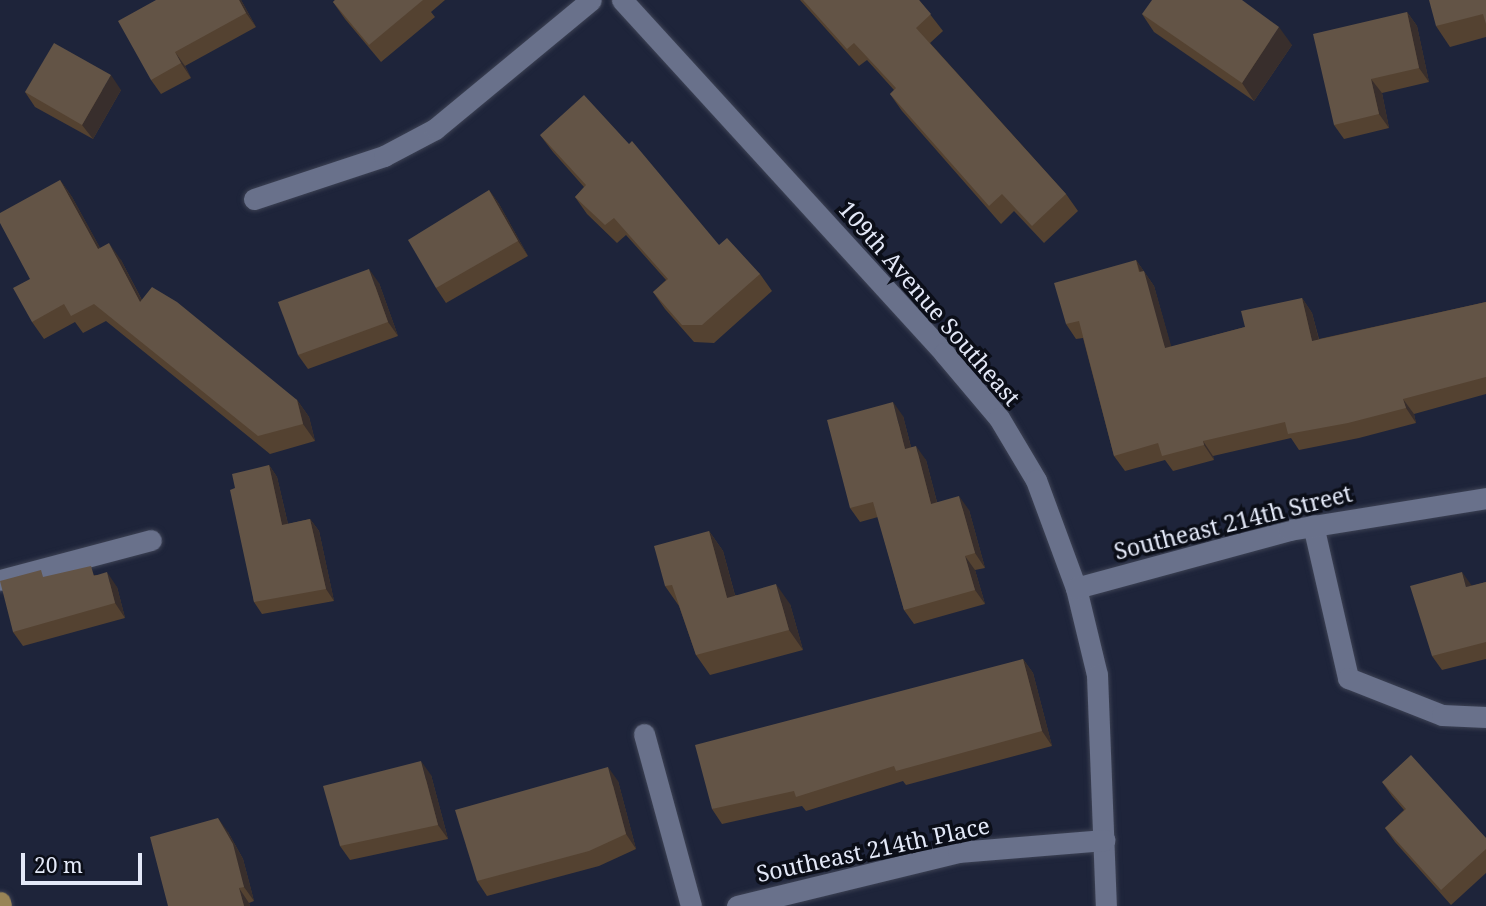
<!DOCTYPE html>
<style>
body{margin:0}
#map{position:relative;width:1486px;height:906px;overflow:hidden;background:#1e243a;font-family:"Noto Serif",serif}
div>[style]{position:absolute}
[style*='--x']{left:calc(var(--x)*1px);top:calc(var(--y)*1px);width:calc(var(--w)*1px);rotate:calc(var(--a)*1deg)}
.roads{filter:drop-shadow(0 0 2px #3d4254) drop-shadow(0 0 2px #3d4254)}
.minor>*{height:21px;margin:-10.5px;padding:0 10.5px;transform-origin:10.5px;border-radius:10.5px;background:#69718b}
.major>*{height:21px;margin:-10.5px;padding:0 10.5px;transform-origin:10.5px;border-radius:10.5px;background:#998456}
.wall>*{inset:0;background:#544231}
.shaded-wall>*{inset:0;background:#382e2c}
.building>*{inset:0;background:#635446}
span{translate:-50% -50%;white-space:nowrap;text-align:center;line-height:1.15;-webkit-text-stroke:7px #0b0e18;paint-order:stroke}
.street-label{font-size:23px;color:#e4e9f8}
.scale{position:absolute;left:21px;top:853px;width:121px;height:32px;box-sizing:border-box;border:4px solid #e4e9f8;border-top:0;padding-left:9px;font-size:21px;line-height:24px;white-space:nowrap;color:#e4e9f8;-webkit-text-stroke:5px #0b0e18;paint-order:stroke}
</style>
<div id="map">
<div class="roads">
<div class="minor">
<div style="--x:622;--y:0;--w:478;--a:47.6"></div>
<div style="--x:944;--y:353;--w:85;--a:49.8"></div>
<div style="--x:999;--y:418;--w:72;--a:59.2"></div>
<div style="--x:1036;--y:480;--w:115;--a:69.7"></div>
<div style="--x:1076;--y:588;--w:89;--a:76.4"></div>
<div style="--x:1097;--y:675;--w:231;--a:87.8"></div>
<div style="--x:254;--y:199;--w:137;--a:-18.3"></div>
<div style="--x:384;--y:156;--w:58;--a:-27.9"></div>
<div style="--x:435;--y:129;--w:202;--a:-39.6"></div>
<div style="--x:1313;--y:525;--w:157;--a:77.1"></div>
<div style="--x:1348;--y:678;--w:101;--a:21.5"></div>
<div style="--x:1442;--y:715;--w:44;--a:2.6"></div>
<div style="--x:0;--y:580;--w:156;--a:-14.8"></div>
<div style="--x:1076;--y:588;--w:221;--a:-15.2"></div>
<div style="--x:1289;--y:530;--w:200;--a:-9.2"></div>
<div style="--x:644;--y:734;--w:178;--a:74.7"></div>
<div style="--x:737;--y:906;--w:228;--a:-13.7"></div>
<div style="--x:958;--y:852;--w:147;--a:-4.7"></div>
</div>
<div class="major">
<div style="--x:0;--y:902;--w:4;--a:76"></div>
</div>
</div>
<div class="wall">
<div style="clip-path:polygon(156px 0,241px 0,256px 27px,185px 66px,191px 78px,161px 94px,151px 80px)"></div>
<div style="clip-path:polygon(335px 0,445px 0,431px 12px,435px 17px,381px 62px,345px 19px,333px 2px)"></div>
<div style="clip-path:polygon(800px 0,919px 0,943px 31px,930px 43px,1066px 194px,1078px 211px,1044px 243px,1014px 211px,1001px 224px,902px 111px,890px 94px,894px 90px,867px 60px,859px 66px)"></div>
<div style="clip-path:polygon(1486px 0,1486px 37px,1450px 47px,1436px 26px)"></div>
<div style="clip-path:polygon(1407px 12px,1417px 26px,1429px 82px,1382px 93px,1389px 128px,1344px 139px,1334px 125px)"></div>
<div style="clip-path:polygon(1142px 14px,1292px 45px,1254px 101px,1154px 32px)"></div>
<div style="clip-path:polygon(121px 90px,93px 139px,35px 107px,25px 92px)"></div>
<div style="clip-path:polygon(540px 135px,719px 245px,760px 274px,772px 291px,714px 343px,694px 342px,665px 309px,653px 292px,666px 280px,626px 235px,617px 243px,587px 214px,575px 197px,584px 187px,553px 152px)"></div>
<div style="clip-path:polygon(60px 180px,72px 197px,100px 248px,121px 260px,142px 300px,297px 400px,309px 417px,315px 441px,270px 454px,106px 321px,83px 333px,75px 322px,44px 339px,32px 322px,30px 279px)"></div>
<div style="clip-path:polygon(489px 190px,499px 204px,528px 256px,446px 303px,436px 288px)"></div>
<div style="clip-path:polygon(1136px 260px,1154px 286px,1171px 347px,1245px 327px,1302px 298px,1312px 313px,1319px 339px,1486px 302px,1486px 394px,1414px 414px,1416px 423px,1359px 438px,1299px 450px,1291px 438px,1213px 456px,1214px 460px,1173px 471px,1165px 460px,1125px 471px,1114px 456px,1083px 338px,1076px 339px,1066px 324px)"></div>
<div style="clip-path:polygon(379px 283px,398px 336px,308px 369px,298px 355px)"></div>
<div style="clip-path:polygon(903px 416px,911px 447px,926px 460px,937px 502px,969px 510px,985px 568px,975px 570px,985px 604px,914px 624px,904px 610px,878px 517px,860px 522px,850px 508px)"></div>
<div style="clip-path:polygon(269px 465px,277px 477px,288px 524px,310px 519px,319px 531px,334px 601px,262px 614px,254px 602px,235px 488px)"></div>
<div style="clip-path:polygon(709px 531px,723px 551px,735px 595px,790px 604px,803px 650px,710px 675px,696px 655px,679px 606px,665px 586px)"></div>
<div style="clip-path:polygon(97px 575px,117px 587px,125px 618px,23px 646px,13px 632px,45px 577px)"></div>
<div style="clip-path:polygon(1486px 582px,1486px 659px,1442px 670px,1432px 656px,1472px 586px)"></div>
<div style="clip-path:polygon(1023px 659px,1033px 673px,1052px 746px,906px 785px,903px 781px,806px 811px,802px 806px,722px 824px,712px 809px)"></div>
<div style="clip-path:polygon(431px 775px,448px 839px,350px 860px,340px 846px)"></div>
<div style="clip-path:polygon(618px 781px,636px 849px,599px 866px,487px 896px,477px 881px)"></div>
<div style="clip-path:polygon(1382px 782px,1486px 838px,1486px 873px,1451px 905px,1395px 842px,1385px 828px,1404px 810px,1392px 796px)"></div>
<div style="clip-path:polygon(228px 832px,243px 859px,254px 901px,249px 903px,250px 906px,168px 906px)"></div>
</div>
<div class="shaded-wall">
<div style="clip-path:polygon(239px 0,241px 0,256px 27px,246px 13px)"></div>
<div style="clip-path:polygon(1407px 12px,1417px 26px,1429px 82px,1419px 68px)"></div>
<div style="clip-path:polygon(1279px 27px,1292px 45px,1254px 101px,1242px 83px)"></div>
<div style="clip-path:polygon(175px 52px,185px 66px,191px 78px,181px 63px)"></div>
<div style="clip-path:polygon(111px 75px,121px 90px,93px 139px,82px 125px)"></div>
<div style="clip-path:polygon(1371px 79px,1382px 93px,1389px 128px,1379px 114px)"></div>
<div style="clip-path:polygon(60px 180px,72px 197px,110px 266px,98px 249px)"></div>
<div style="clip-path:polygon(489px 190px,499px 204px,528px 256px,518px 241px)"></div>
<div style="clip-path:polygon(109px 243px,121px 260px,152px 320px,140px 302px)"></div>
<div style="clip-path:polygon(1136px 260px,1154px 286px,1176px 363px,1165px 348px)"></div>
<div style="clip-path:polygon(369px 269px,379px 283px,398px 336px,388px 322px)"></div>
<div style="clip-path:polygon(1302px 298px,1312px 313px,1323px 356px,1312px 341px)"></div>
<div style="clip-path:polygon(1403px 399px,1414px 414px,1416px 423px,1406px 408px)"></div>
<div style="clip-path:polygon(297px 400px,309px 417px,315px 441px,303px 424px)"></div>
<div style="clip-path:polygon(893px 402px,903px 416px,915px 463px,905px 449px)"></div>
<div style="clip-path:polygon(1203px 441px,1213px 456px,1214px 460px,1204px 445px)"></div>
<div style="clip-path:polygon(916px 446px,926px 460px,941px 518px,931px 504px)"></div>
<div style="clip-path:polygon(269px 465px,277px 477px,291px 537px,282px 525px)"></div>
<div style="clip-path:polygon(959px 496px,969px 510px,985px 568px,975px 553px)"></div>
<div style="clip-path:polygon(310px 519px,319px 531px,334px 601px,326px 589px)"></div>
<div style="clip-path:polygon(709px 531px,723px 551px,741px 618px,727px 598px)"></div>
<div style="clip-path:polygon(965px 556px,975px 570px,985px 604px,975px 590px)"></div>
<div style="clip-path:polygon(107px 572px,117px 587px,125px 618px,115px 603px)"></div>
<div style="clip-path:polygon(1462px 572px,1472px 586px,1466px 587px)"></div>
<div style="clip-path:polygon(776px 584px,790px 604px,803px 650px,789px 630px)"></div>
<div style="clip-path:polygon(1023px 659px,1033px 673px,1052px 746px,1042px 731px)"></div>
<div style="clip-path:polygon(421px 761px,431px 775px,448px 839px,438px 825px)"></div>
<div style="clip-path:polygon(608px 767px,618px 781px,636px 849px,626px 834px)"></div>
<div style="clip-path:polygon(218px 818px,228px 832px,243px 859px,254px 901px,244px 887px)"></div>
<div style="clip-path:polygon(239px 888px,249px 903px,250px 906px,244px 906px)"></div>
</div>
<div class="building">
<div style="clip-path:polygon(156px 0,239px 0,246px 13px,175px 52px,181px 63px,151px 80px,118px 21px)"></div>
<div style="clip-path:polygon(335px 0,423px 0,369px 45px,333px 2px)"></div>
<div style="clip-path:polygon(803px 0,919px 0,931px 14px,916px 28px,1066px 194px,1032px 226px,1002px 194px,989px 206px,890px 94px,896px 88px,854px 43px,847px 49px)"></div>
<div style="clip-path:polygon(1152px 0,1242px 0,1279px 27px,1242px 83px,1142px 14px)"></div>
<div style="clip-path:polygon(1429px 0,1486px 0,1486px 24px,1483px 14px,1436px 26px)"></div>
<div style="clip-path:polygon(1407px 12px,1419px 68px,1371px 79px,1379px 114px,1334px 125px,1313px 34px)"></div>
<div style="clip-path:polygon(54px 43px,111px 75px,82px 125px,25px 92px)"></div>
<div style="clip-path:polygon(584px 95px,629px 144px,632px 141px,719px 245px,727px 238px,760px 274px,702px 325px,682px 325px,653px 292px,668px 279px,614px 218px,605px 225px,575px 197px,586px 185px,540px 135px)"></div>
<div style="clip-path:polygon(60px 180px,98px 249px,109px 243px,140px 302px,152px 287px,177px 302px,297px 400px,303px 424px,258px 436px,94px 304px,71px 316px,64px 304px,32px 322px,13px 288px,30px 279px,0 223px,0 213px)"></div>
<div style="clip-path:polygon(489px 190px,518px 241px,436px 288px,408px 240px)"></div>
<div style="clip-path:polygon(1136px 260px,1139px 272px,1144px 271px,1165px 348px,1245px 327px,1241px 311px,1302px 298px,1312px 341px,1486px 302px,1486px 377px,1403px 399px,1406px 408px,1348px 423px,1288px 434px,1285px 422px,1203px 441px,1204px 445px,1162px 456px,1158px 443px,1114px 456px,1079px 321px,1066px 324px,1054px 283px)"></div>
<div style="clip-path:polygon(369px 269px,388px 322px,298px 355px,278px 302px)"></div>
<div style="clip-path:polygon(893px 402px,905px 449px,916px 446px,931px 504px,959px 496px,975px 553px,965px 556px,975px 590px,904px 610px,873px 502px,850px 508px,827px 420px)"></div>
<div style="clip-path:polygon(269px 465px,282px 525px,310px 519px,326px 589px,254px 602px,230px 490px,235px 488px,232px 474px)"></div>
<div style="clip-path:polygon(709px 531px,727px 598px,776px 584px,789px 630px,696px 655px,672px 585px,665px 586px,654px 546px)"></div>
<div style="clip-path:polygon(91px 566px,94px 576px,107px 572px,115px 603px,13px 632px,0 581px,41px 570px,43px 577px)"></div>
<div style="clip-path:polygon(1462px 572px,1466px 587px,1486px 582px,1486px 642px,1432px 656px,1410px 586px)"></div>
<div style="clip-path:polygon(1023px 659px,1042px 731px,896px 771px,894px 766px,796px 797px,794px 791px,712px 809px,695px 745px)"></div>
<div style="clip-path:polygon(1411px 755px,1486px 838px,1486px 849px,1441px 890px,1385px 828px,1406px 809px,1382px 782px)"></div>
<div style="clip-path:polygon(421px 761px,438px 825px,340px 846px,323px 786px)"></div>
<div style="clip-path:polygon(608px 767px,626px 834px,589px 851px,477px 881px,455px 810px)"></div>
<div style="clip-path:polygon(218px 818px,233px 844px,244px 887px,239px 888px,244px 906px,168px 906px,150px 837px)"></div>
</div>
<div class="street-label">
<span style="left:930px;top:303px;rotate:49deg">109th Avenue Southeast</span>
<span style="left:1233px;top:522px;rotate:-14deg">Southeast 214th Street</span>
<span style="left:873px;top:849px;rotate:-12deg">Southeast 214th Place</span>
</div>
<div class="scale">20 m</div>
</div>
